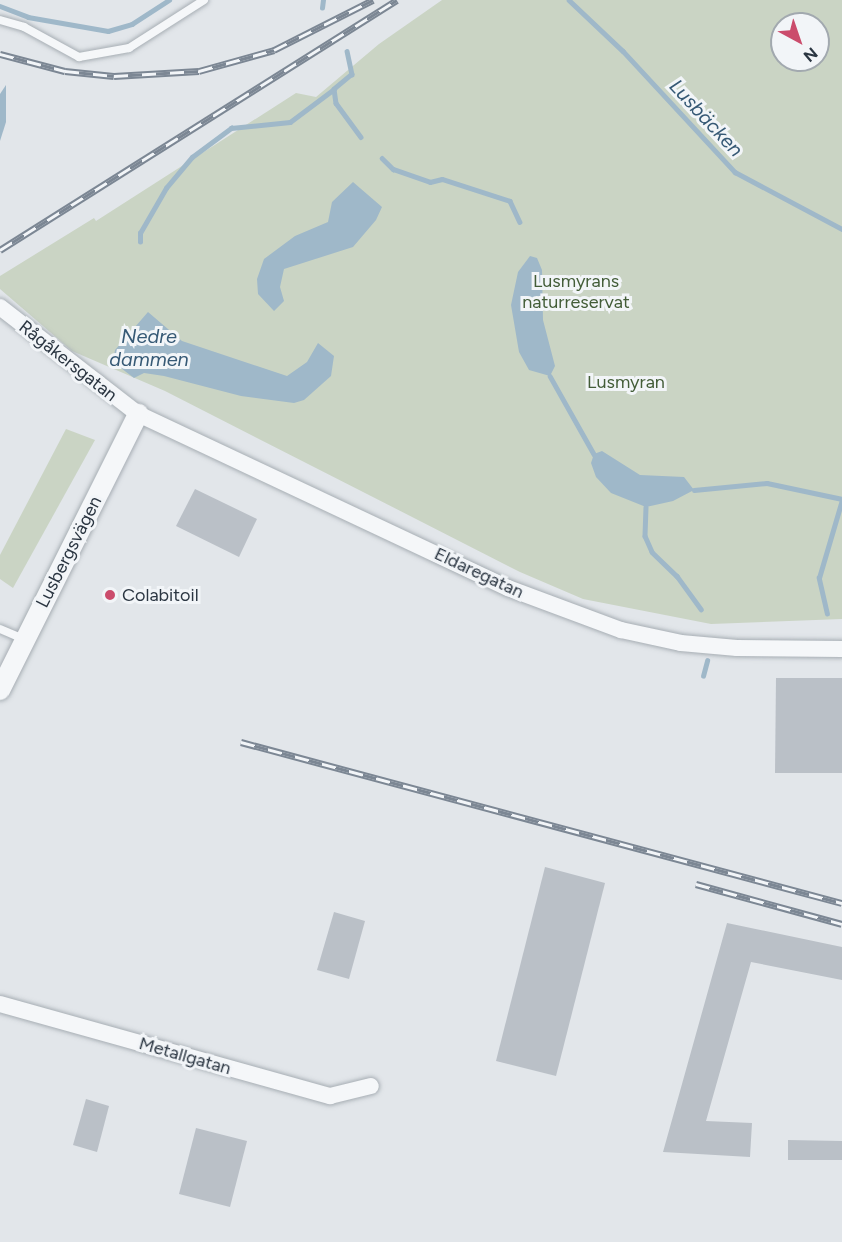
<!DOCTYPE html>
<meta charset="utf-8">
<style>
body{margin:0}
#map{position:relative;width:842px;height:1242px;overflow:hidden;background:#e2e6ea;font-family:Figtree,sans-serif}
div>[style]{position:absolute}
[style*='--x']{left:calc(var(--x)*1px);top:calc(var(--y)*1px);width:calc(var(--w)*1px);rotate:calc(var(--a)*1deg)}
.green>*{inset:0;background:#cad4c4}
.water>*{inset:0;background:#9fb8c9}
.stream>*{height:4.5px;margin:-2.25px;padding:0 2.25px;transform-origin:2.25px;border-radius:2.25px;background:#9fb8c9}
.building>*{inset:0;background:#bac0c7}
.roads{filter:drop-shadow(0 0 2px #a7aeb4) drop-shadow(0 0 2px #a7aeb4)}
.service>*{height:8px;margin:-4px;padding:0 4px;transform-origin:4px;border-radius:4px;background:#f5f7f9}
.minor>*{height:16px;margin:-8px;padding:0 8px;transform-origin:8px;border-radius:8px;background:#f5f7f9}
.tertiary>*{height:20px;margin:-10px;padding:0 10px;transform-origin:10px;border-radius:10px;background:#f5f7f9}
.rail>*{height:7px;margin-top:-3.5px;transform-origin:0;background:repeating-linear-gradient(90deg,#f2f5f8 0 14px,#7c8794 0 28px);box-sizing:border-box;border-block:2px solid #7c8794}
.dots>*{width:16px;height:16px;translate:-50% -50%;box-sizing:border-box;border:3px solid #f2f5f8;border-radius:50%}
span{translate:-50% -50%;white-space:nowrap;text-align:center;line-height:1.15;-webkit-text-stroke:6px #f2f5f8;paint-order:stroke}
.park-label{font-size:18px;color:#435d38}
.street-label{font-size:18px;color:#2b3642}
.poi-label{font-size:18px;color:#2b3642}
.left{translate:0 -50%;text-align:left}
.water-label{font-size:20px;color:#365975;font-style:italic}
.north{position:absolute;left:770px;top:12px;width:60px;height:60px;box-sizing:border-box;background:#f2f5f8;border:2px solid #a2a9af;border-radius:50%;rotate:140deg;font-size:16px;font-weight:700;line-height:24px;text-align:center;color:#2b3642}
.north::after{content:'';display:block;margin:auto;width:21px;height:27px;background:#cb4c6c;clip-path:polygon(50% 0,100% 100%,50% 72%,0 100%)}
</style>
<div id="map">
<div class="green">
<div style="clip-path:polygon(evenodd,442px 0,842px 0,842px 619px,711px 624px,583px 599px,520px 572px,165px 391px,72px 351px,0 289px,0 276px,94px 218px,96px 221px,296px 93px,316px 97px,379px 44px,442px 0,782px 24px,818px 24px,818px 60px,782px 60px,782px 24px)"></div>
<div style="clip-path:polygon(66px 429px,95px 440px,13px 588px,0 579px,0 555px)"></div>
</div>
<div class="water">
<div style="clip-path:polygon(6px 85px,6px 122px,0 141px,0 94px)"></div>
<div style="clip-path:polygon(353px 182px,382px 207px,376px 220px,353px 247px,284px 269px,280px 287px,284px 301px,274px 311px,258px 294px,257px 279px,264px 259px,295px 236px,328px 222px,332px 202px)"></div>
<div style="clip-path:polygon(530px 256px,537px 258px,542px 270px,543px 320px,555px 366px,550px 376px,529px 370px,519px 352px,511px 305px,518px 272px)"></div>
<div style="clip-path:polygon(148px 312px,182px 341px,287px 376px,307px 362px,318px 343px,334px 356px,331px 376px,304px 400px,294px 403px,241px 396px,164px 376px,144px 373px,134px 378px,113px 362px,115px 350px)"></div>
<div style="clip-path:polygon(602px 451px,640px 475px,684px 477px,694px 490px,673px 501px,646px 507px,611px 493px,596px 477px,591px 463px,594px 454px)"></div>
</div>
<div class="stream">
<div style="--x:569;--y:0;--w:74;--a:43.4"></div>
<div style="--x:623;--y:51;--w:165;--a:47.2"></div>
<div style="--x:735;--y:172;--w:121;--a:28"></div>
<div style="--x:0;--y:6;--w:30;--a:21"></div>
<div style="--x:28;--y:17;--w:81;--a:9.9"></div>
<div style="--x:108;--y:31;--w:25;--a:-16"></div>
<div style="--x:132;--y:24;--w:44;--a:-33"></div>
<div style="--x:322;--y:8;--w:8;--a:-83"></div>
<div style="--x:347;--y:51;--w:24;--a:78"></div>
<div style="--x:352;--y:74;--w:23;--a:140"></div>
<div style="--x:334;--y:89;--w:14;--a:82"></div>
<div style="--x:336;--y:103;--w:42;--a:53.7"></div>
<div style="--x:382;--y:158;--w:16;--a:45"></div>
<div style="--x:393;--y:169;--w:39;--a:19"></div>
<div style="--x:430;--y:182;--w:12;--a:-14"></div>
<div style="--x:442;--y:179;--w:71;--a:17.9"></div>
<div style="--x:510;--y:201;--w:23;--a:65"></div>
<div style="--x:140;--y:242;--w:9;--a:-90"></div>
<div style="--x:140;--y:233;--w:52;--a:-60"></div>
<div style="--x:166;--y:188;--w:40;--a:-50"></div>
<div style="--x:192;--y:157;--w:49;--a:-36.6"></div>
<div style="--x:231;--y:128;--w:59;--a:-5.8"></div>
<div style="--x:290;--y:122;--w:55;--a:-36.9"></div>
<div style="--x:550;--y:376;--w:90;--a:60.6"></div>
<div style="--x:694;--y:490;--w:73;--a:-5.5"></div>
<div style="--x:767;--y:483;--w:77;--a:12"></div>
<div style="--x:646;--y:507;--w:29;--a:92"></div>
<div style="--x:645;--y:536;--w:17;--a:66"></div>
<div style="--x:652;--y:552;--w:35;--a:44"></div>
<div style="--x:677;--y:576;--w:41;--a:54"></div>
<div style="--x:827;--y:614;--w:37;--a:-103"></div>
<div style="--x:819;--y:578;--w:81;--a:-73.6"></div>
<div style="--x:703;--y:676;--w:16;--a:-75"></div>
</div>
<div class="building">
<div style="clip-path:polygon(195px 489px,257px 519px,239px 557px,176px 526px)"></div>
<div style="clip-path:polygon(776px 678px,842px 678px,842px 773px,775px 773px)"></div>
<div style="clip-path:polygon(545px 867px,605px 883px,556px 1076px,496px 1061px)"></div>
<div style="clip-path:polygon(334px 912px,365px 921px,349px 979px,317px 970px)"></div>
<div style="clip-path:polygon(727px 923px,842px 947px,842px 980px,751px 962px,706px 1121px,752px 1123px,750px 1157px,663px 1152px)"></div>
<div style="clip-path:polygon(86px 1099px,109px 1106px,97px 1152px,73px 1145px)"></div>
<div style="clip-path:polygon(196px 1128px,247px 1141px,230px 1207px,179px 1194px)"></div>
<div style="clip-path:polygon(788px 1140px,842px 1141px,842px 1160px,788px 1160px)"></div>
</div>
<div class="roads">
<div class="service">
<div style="--x:0;--y:20;--w:25;--a:16"></div>
<div style="--x:24;--y:27;--w:63;--a:28.6"></div>
<div style="--x:79;--y:57;--w:51;--a:-10.2"></div>
<div style="--x:129;--y:48;--w:89;--a:-32.6"></div>
<div style="--x:0;--y:629;--w:26;--a:23"></div>
</div>
<div class="minor">
<div style="--x:0;--y:307;--w:175;--a:37.8"></div>
<div style="--x:138;--y:414;--w:409;--a:25.2"></div>
<div style="--x:508;--y:588;--w:121;--a:20.4"></div>
<div style="--x:621;--y:630;--w:61;--a:12.2"></div>
<div style="--x:681;--y:643;--w:56;--a:5.1"></div>
<div style="--x:737;--y:648;--w:105;--a:0.5"></div>
<div style="--x:0;--y:1004;--w:343;--a:15.6"></div>
<div style="--x:330;--y:1096;--w:42;--a:-13.7"></div>
</div>
<div class="tertiary">
<div style="--x:0;--y:690;--w:309;--a:-63.4"></div>
</div>
</div>
<div class="rail">
<div style="--x:0;--y:54;--w:67;--a:14.7"></div>
<div style="--x:65;--y:71;--w:49;--a:5.8"></div>
<div style="--x:114;--y:76;--w:85;--a:-3.4"></div>
<div style="--x:199;--y:71;--w:78;--a:-15.6"></div>
<div style="--x:274;--y:50;--w:111;--a:-26.8"></div>
<div style="--x:0;--y:250;--w:469;--a:-32.2"></div>
<div style="--x:241;--y:742;--w:622;--a:15"></div>
<div style="--x:696;--y:884;--w:151;--a:15.3"></div>
</div>
<div class="dots">
<div style="left:110px;top:595px;background:#cb4c6c"></div>
</div>
<div class="park-label">
<span style="left:576px;top:292px">Lusmyrans<br>naturreservat</span>
<span style="left:626px;top:382px">Lusmyran</span>
</div>
<div class="street-label">
<span style="left:68px;top:361px;rotate:38deg">Rågåkersgatan</span>
<span style="left:69px;top:552px;rotate:-63deg">Lusbergsvägen</span>
<span style="left:479px;top:573px;rotate:25deg">Eldaregatan</span>
<span style="left:185px;top:1056px;rotate:16deg">Metallgatan</span>
</div>
<div class="poi-label">
<span class="left" style="left:122px;top:595px">Colabitoil</span>
</div>
<div class="water-label">
<span style="left:706px;top:118px;rotate:47deg">Lusbäcken</span>
<span style="left:149px;top:348px">Nedre<br>dammen</span>
</div>
<div class="north">N</div>
</div>
